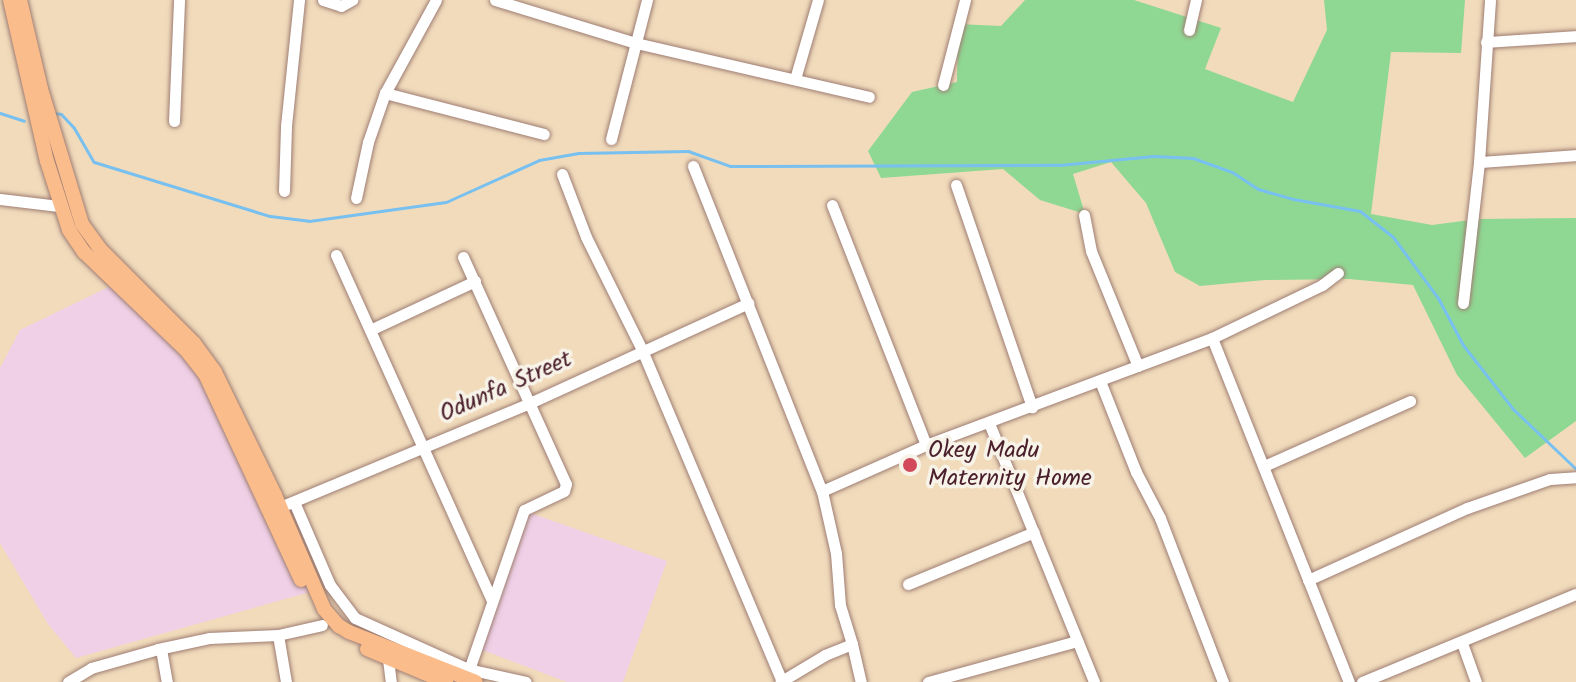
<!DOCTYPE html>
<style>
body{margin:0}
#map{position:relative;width:1576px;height:682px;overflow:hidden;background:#f1dbbb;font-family:Kalam,sans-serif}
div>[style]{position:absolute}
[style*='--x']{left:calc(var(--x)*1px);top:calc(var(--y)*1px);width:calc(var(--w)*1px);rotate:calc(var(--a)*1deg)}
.built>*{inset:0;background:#efd0e7}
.green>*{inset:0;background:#8fd893}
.stream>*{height:3px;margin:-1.5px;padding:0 1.5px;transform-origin:1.5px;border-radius:1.5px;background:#78c0f0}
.roads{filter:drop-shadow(0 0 2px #9e7d73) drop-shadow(0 0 2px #9e7d73)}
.minor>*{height:11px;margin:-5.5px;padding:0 5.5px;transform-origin:5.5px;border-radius:5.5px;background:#fff}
.major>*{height:14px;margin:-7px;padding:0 7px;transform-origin:7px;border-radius:7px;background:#fabc8b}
.dots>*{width:22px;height:22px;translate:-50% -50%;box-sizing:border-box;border:4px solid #f7f3e8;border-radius:50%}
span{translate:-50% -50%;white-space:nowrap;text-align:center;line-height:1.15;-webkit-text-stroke:7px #f7f3e8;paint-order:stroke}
.street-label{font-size:24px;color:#4a1f2b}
.poi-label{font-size:24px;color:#4a1f2b}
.left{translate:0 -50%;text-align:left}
</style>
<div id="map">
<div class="built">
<div style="clip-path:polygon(121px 281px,189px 342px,310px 592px,76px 658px,48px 624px,0 543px,0 368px,20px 330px)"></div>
<div style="clip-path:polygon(530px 513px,667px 561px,623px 682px,567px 682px,482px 650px)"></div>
</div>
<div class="green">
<div style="clip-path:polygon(1025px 0,1134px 0,1221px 28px,1205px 69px,1293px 102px,1327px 30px,1324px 0,1465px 0,1461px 53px,1391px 52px,1371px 214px,1432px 225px,1478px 219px,1576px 218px,1576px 421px,1525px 458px,1457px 375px,1413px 285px,1349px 279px,1265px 280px,1200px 286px,1175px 272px,1146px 203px,1111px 162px,1073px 174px,1085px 214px,1040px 200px,1003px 169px,881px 178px,868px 151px,912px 92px,957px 82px,958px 24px,1001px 26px)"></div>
</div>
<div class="stream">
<div style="--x:0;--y:113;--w:25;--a:18"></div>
<div style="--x:54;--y:113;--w:7;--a:8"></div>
<div style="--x:61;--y:114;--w:19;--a:47"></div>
<div style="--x:74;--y:128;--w:39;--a:60"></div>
<div style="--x:94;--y:162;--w:184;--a:17.1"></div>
<div style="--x:270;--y:216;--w:39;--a:7"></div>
<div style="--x:309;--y:221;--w:138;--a:-7.9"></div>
<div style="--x:446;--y:202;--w:102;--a:-24.3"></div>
<div style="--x:539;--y:160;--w:40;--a:-10"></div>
<div style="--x:578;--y:153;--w:110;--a:-1"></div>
<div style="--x:688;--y:151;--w:45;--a:19.7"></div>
<div style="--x:730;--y:166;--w:329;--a:-0.2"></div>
<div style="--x:1059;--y:165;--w:95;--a:-5.4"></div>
<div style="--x:1154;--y:156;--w:39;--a:3"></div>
<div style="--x:1193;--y:158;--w:41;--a:19.7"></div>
<div style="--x:1232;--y:172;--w:31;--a:33"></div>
<div style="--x:1258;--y:189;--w:36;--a:16"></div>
<div style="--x:1293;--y:199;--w:68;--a:10.2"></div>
<div style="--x:1360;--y:211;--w:42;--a:38.2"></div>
<div style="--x:1393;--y:237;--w:76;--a:53.6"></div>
<div style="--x:1438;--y:298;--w:53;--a:62"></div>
<div style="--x:1463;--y:345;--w:81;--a:52"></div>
<div style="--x:1513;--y:409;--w:87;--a:43.6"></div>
</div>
<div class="roads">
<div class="minor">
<div style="--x:323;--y:0;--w:19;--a:18"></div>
<div style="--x:341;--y:6;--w:13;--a:-29"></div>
<div style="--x:495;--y:0;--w:147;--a:17"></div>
<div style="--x:636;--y:43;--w:239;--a:13"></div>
<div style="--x:1189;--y:30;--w:31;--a:-77"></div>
<div style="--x:1486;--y:42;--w:90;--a:-3.8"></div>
<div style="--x:795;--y:79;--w:82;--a:-73.8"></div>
<div style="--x:943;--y:85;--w:88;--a:-75.5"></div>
<div style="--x:385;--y:93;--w:164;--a:14.5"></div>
<div style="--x:174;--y:121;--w:121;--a:-87.6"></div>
<div style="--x:611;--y:139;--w:144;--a:-75.5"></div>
<div style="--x:1479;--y:162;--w:97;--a:-4.1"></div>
<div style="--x:693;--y:166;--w:350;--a:68.4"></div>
<div style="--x:822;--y:491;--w:64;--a:77.3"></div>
<div style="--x:836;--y:553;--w:52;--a:85.6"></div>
<div style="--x:840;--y:605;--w:41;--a:72.9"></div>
<div style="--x:852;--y:644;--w:29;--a:158"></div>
<div style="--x:825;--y:655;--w:52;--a:149"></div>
<div style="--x:562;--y:174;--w:67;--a:69.1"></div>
<div style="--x:586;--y:237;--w:126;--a:63.6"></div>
<div style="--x:642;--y:350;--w:359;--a:67.1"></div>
<div style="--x:956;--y:185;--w:235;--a:71.1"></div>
<div style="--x:284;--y:191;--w:65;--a:-88.2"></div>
<div style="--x:286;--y:126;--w:127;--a:-84.1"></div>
<div style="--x:356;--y:198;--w:57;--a:-77.9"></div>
<div style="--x:368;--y:142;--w:52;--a:-70.9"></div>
<div style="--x:385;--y:93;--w:106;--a:-61.3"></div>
<div style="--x:0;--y:199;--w:59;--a:6.8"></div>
<div style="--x:832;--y:205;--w:258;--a:68.6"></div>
<div style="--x:1084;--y:215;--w:37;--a:79"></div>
<div style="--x:1091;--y:251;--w:124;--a:67.8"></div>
<div style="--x:336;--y:255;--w:379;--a:65.7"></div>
<div style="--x:463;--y:257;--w:249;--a:65.6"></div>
<div style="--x:566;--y:484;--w:7;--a:106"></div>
<div style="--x:564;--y:491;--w:44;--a:154.6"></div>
<div style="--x:524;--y:510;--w:178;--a:109"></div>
<div style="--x:1463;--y:303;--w:142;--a:-83.5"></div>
<div style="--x:1479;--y:162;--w:162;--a:-86.1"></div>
<div style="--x:370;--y:330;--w:116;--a:-25"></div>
<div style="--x:1212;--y:338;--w:370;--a:68.3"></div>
<div style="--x:1100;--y:381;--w:98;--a:68.4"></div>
<div style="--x:1136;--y:472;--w:52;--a:62.4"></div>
<div style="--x:1160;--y:518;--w:176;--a:69"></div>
<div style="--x:989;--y:423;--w:279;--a:67.9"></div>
<div style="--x:1264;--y:466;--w:160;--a:-24"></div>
<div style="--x:822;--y:491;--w:114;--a:-23.9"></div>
<div style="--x:926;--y:445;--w:305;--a:-20.5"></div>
<div style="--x:1212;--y:338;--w:122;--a:-25.7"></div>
<div style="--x:1322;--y:285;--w:20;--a:-37"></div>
<div style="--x:294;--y:502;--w:90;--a:66.6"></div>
<div style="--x:330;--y:585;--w:41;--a:52.9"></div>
<div style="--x:355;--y:618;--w:124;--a:24.3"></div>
<div style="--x:468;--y:669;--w:59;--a:12.6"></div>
<div style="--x:280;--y:507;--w:273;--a:-22.6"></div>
<div style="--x:532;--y:402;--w:238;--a:-24.6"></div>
<div style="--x:1308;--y:580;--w:175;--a:-24.4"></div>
<div style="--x:1467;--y:508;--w:88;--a:-19.3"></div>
<div style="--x:1550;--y:479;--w:26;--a:-4"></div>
<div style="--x:908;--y:584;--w:136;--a:-22.4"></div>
<div style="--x:278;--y:635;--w:48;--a:80.3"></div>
<div style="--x:1462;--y:643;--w:41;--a:70.3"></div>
<div style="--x:852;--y:644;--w:39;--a:77"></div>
<div style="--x:158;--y:649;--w:3;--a:0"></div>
<div style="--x:161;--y:649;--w:34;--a:80"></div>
<div style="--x:388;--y:659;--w:23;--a:83"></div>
<div style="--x:68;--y:682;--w:27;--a:-31"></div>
<div style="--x:91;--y:668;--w:70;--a:-15.8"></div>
<div style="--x:158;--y:649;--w:52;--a:-12.2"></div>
<div style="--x:209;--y:638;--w:69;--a:-2.5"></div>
<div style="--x:278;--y:635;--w:45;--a:-12.8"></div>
<div style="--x:928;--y:682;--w:155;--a:-15.4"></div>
<div style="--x:1362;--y:682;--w:231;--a:-22.4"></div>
</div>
<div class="major">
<div style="--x:10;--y:0;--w:165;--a:77.1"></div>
<div style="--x:47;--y:161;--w:72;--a:72.3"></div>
<div style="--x:69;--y:230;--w:27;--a:56"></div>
<div style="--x:84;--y:252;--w:141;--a:43.9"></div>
<div style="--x:186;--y:350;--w:33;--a:52"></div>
<div style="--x:206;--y:376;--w:225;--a:65"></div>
<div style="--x:20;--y:0;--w:91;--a:76.7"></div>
<div style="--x:41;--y:89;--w:141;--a:73.1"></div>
<div style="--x:82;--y:224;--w:32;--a:54"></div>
<div style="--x:101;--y:250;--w:132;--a:45"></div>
<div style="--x:194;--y:343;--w:36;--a:54"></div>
<div style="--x:215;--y:372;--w:137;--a:64"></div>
<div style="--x:275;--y:495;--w:124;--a:66.7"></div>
<div style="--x:324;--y:609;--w:23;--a:49"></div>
<div style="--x:339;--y:626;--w:12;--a:31"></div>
<div style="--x:349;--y:632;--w:136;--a:21.5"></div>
<div style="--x:367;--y:649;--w:86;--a:22.7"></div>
</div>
</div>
<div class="dots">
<div style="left:910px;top:465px;background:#d1495b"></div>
</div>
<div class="street-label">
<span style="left:506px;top:387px;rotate:-24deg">Odunfa Street</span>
</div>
<div class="poi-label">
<span class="left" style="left:928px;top:465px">Okey Madu<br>Maternity Home</span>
</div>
</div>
